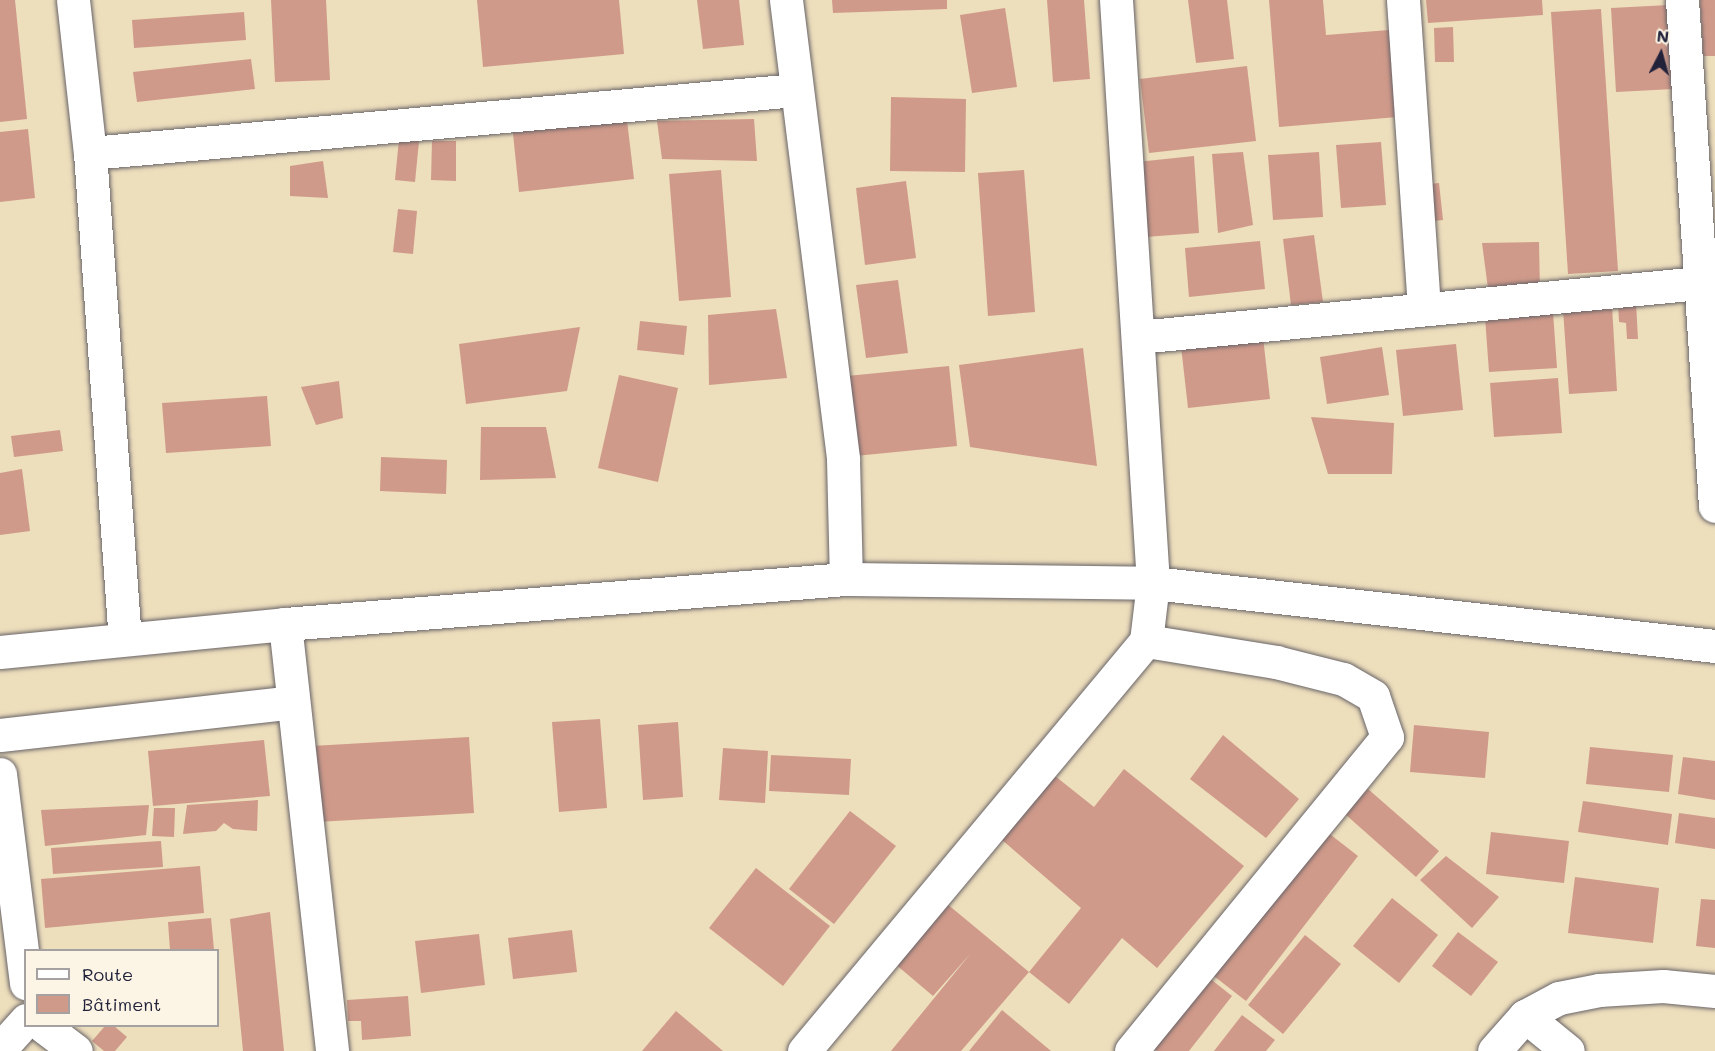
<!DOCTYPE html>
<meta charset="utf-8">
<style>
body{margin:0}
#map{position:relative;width:1715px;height:1051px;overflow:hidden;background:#eddebc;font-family:Mali,sans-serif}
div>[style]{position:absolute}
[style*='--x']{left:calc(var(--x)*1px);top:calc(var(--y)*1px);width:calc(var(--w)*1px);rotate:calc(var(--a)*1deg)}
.building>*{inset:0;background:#d09a8a}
.roads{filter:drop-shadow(0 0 2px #696468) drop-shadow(0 0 2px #696468)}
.minor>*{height:33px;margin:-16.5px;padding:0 16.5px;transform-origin:16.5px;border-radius:16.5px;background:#fff}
span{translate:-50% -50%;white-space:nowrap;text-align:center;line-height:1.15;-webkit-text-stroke:4.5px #fcf5e5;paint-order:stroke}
.legend{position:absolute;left:24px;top:949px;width:195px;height:78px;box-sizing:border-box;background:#fcf5e5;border:2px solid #a5a1a1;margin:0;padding:8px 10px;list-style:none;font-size:18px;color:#22223b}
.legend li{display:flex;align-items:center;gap:12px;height:30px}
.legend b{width:30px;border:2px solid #a5a1a1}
.north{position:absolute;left:1631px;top:24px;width:60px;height:60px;-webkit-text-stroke:4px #fcf5e5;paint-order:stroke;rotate:6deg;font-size:16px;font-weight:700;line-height:24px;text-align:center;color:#22223b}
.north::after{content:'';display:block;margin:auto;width:21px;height:27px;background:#22223b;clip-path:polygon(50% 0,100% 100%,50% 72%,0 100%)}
</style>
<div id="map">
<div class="building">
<div style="clip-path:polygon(0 0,15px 0,27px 119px,0 122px)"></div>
<div style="clip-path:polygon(271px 0,326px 0,330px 80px,275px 82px)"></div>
<div style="clip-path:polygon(477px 0,619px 0,624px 54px,483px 67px)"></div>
<div style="clip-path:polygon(697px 0,739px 0,744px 45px,703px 49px)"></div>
<div style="clip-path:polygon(832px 0,947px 0,947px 9px,833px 13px)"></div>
<div style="clip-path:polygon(1047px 0,1084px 0,1090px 79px,1053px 82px)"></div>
<div style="clip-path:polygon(1188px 0,1227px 0,1234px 59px,1196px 63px)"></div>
<div style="clip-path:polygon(1269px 0,1323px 0,1326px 35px,1389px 30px,1397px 117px,1279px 127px)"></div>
<div style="clip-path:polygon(1426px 0,1542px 0,1543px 15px,1428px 23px)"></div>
<div style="clip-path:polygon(1700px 0,1715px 0,1715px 56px,1703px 56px)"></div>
<div style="clip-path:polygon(1669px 5px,1673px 89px,1616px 92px,1611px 8px)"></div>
<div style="clip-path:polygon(1005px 8px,1017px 87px,972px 93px,960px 15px)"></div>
<div style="clip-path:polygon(1601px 9px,1618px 271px,1568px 274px,1551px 12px)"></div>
<div style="clip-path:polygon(244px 12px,246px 40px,134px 48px,132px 20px)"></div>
<div style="clip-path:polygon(1453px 27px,1454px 62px,1435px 62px,1434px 28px)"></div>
<div style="clip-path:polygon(251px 59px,255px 89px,137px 102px,133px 72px)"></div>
<div style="clip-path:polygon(1247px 66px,1256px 141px,1149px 153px,1140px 79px)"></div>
<div style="clip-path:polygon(891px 97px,966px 99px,965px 172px,890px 171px)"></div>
<div style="clip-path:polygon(626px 112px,634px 179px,519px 192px,512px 124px)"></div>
<div style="clip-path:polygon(754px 119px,757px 161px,662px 159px,657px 121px)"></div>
<div style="clip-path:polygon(28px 129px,35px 198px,0 202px,0 132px)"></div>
<div style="clip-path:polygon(399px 139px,419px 141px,415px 182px,395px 180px)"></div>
<div style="clip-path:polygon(432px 141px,456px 141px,456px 181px,431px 180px)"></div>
<div style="clip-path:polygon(1381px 142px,1386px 205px,1341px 208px,1336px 145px)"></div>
<div style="clip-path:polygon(1243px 152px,1253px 225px,1218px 233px,1212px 154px)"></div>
<div style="clip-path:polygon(1319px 152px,1323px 217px,1273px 220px,1268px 155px)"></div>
<div style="clip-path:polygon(1194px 156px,1199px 233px,1145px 237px,1137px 162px)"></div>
<div style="clip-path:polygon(323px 161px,328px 198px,290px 196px,290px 166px)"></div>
<div style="clip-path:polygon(721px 170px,731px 297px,679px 301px,669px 174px)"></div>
<div style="clip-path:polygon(1024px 170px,1035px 312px,988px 316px,978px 173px)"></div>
<div style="clip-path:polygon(906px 181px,916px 258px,865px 265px,856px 188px)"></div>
<div style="clip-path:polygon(1439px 183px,1443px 220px,1425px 222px,1421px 185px)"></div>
<div style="clip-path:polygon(398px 209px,417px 211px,413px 254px,393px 252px)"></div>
<div style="clip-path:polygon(1314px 235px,1323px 302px,1291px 305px,1283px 239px)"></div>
<div style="clip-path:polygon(1260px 241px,1265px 289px,1189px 297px,1185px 248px)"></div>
<div style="clip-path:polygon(1539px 242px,1540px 293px,1489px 296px,1482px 243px)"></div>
<div style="clip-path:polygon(898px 280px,908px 353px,866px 358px,856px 285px)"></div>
<div style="clip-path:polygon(1636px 302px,1638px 339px,1627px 339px,1626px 323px,1619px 322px,1618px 303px)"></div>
<div style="clip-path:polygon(1612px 306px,1617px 391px,1569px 394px,1563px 310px)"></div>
<div style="clip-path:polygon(776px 309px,787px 378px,709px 385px,708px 315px)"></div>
<div style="clip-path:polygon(1553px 312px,1557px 368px,1489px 372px,1485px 317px)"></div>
<div style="clip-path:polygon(640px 321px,687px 326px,684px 355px,637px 350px)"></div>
<div style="clip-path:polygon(580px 327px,567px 391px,466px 404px,459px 344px)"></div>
<div style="clip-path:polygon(1263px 337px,1270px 399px,1188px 408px,1181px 346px)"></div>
<div style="clip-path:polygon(1456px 344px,1463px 410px,1403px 416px,1396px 350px)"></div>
<div style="clip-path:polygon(1382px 347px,1389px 395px,1327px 404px,1320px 357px)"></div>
<div style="clip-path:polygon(1083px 348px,1097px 466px,970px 447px,959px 365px)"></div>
<div style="clip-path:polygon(949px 366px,957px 446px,855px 456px,847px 376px)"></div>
<div style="clip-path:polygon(619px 375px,678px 388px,658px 482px,598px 468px)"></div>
<div style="clip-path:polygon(1558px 378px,1562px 433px,1494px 437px,1490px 383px)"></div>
<div style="clip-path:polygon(339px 381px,343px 418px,316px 425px,301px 387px)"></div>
<div style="clip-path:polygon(267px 396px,271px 446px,166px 453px,162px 403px)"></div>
<div style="clip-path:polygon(1311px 417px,1394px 423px,1392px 474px,1328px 474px)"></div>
<div style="clip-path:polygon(481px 427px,546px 427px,556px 478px,480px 480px)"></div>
<div style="clip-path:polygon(60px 430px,63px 451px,14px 457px,11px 436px)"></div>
<div style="clip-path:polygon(381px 457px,447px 460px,446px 494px,380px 491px)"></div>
<div style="clip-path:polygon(22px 469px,30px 531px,0 535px,0 473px)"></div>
<div style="clip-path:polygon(600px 719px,607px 808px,559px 812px,552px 722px)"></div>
<div style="clip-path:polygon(678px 722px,683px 797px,643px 800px,638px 725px)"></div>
<div style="clip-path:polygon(1414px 725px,1489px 732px,1485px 778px,1410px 772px)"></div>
<div style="clip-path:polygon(1223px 735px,1299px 799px,1266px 838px,1190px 779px)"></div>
<div style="clip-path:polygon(469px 737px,474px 813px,317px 822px,312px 746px)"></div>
<div style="clip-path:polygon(264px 740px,270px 796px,153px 806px,148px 751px)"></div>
<div style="clip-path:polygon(1590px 747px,1673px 755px,1669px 792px,1586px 784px)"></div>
<div style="clip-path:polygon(723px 748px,768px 751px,765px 803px,719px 800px)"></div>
<div style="clip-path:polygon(771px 755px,851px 759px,849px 795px,769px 791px)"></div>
<div style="clip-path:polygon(1683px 757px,1715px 761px,1715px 800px,1678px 794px)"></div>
<div style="clip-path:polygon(1124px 769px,1244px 866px,1157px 968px,1122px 938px,1069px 1004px,1029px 972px,1081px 908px,1001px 839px,1055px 776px,1094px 807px)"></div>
<div style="clip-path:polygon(1368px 789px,1439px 851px,1416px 877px,1345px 814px)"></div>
<div style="clip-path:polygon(258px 800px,257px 831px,233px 829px,224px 823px,216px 831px,183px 834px,187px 805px)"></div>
<div style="clip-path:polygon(1583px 801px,1672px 814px,1668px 845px,1578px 832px)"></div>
<div style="clip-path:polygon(149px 805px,146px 835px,45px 846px,41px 810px)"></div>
<div style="clip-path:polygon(154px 808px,175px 808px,174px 837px,152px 836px)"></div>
<div style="clip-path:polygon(850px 811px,896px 846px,834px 924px,789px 889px)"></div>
<div style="clip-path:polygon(1679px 813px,1715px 818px,1715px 849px,1675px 843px)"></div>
<div style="clip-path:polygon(1322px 828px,1358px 856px,1246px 1001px,1210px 973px)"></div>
<div style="clip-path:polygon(1491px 832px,1569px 841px,1564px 883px,1486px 874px)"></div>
<div style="clip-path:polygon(161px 841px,163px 867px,53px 874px,51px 848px)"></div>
<div style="clip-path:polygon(1446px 856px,1499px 897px,1472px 928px,1420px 880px)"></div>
<div style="clip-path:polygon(200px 866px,204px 913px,45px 928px,41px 879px)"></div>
<div style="clip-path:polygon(756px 868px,830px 926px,783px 986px,709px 928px)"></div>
<div style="clip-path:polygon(1575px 877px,1659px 888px,1653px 943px,1568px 933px)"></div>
<div style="clip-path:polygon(1392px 898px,1438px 935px,1399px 983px,1353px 946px)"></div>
<div style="clip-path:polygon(1701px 899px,1715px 900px,1715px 948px,1696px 946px)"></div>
<div style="clip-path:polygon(946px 903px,1029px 972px,961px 1051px,891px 1051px,971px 953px,933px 996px,894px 963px)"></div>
<div style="clip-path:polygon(270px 912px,284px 1051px,243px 1051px,230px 919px)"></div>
<div style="clip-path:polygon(211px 918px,214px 950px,170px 950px,168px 922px)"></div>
<div style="clip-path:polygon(572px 930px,577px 972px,513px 979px,508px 938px)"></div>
<div style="clip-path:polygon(1458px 932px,1498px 962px,1471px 996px,1432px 966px)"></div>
<div style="clip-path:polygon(479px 934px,485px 985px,421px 993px,415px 941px)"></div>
<div style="clip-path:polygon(1305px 935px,1341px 964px,1283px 1034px,1248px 1005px)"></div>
<div style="clip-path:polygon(1208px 977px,1232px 996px,1189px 1051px,1157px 1051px,1153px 1048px)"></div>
<div style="clip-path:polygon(408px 996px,411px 1036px,362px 1040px,361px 1021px,348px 1021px,347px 1000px)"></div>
<div style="clip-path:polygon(1002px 1010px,1051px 1051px,969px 1051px)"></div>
<div style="clip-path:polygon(676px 1011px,723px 1051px,642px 1051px)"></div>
<div style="clip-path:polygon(1242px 1015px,1275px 1040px,1266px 1051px,1214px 1051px)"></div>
<div style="clip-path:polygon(105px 1026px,114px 1026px,127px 1037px,115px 1051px,104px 1051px,92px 1041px)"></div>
</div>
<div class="roads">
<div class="minor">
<div style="--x:73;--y:0;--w:154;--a:83.7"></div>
<div style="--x:90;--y:153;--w:487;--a:85.9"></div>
<div style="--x:786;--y:0;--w:463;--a:82.9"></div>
<div style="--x:843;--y:459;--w:120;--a:88.6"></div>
<div style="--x:1403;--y:0;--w:309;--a:86.1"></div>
<div style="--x:1682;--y:0;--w:507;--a:86.27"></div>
<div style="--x:90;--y:153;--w:709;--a:-5.1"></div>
<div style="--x:1138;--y:337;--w:565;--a:-5.49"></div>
<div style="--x:285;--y:624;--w:430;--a:83.7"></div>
<div style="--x:0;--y:652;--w:286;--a:-5.6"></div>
<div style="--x:285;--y:624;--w:563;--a:-4.59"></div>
<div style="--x:846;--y:579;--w:307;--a:0.7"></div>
<div style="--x:1153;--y:583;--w:566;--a:6.4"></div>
<div style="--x:0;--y:735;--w:294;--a:-6.4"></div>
<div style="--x:0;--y:774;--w:211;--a:82.9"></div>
<div style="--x:1525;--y:1016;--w:55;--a:39.1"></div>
<div style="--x:43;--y:1026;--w:41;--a:37.1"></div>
<div style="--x:0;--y:1049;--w:39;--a:-48"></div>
<div style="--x:804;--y:1051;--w:534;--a:-50.17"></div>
<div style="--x:1146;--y:641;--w:58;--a:-83.1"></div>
<div style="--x:1153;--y:583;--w:584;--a:-93.63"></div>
<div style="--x:1131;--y:1051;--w:405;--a:-50.8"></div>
<div style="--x:1387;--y:737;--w:43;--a:-108.9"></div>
<div style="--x:1373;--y:696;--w:34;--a:-150"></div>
<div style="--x:1343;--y:679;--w:69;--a:-165.8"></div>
<div style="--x:1276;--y:662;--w:132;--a:-170.8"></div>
<div style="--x:1494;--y:1051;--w:47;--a:-48.5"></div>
<div style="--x:1525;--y:1016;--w:38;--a:-28"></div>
<div style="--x:1559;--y:998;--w:41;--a:-11.3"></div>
<div style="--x:1599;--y:990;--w:64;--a:-3.6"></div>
<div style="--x:1663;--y:986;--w:52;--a:5.5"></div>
</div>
</div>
<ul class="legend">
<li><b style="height:8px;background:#fff"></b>Route</li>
<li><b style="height:16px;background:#d09a8a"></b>Bâtiment</li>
</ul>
<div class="north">N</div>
</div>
